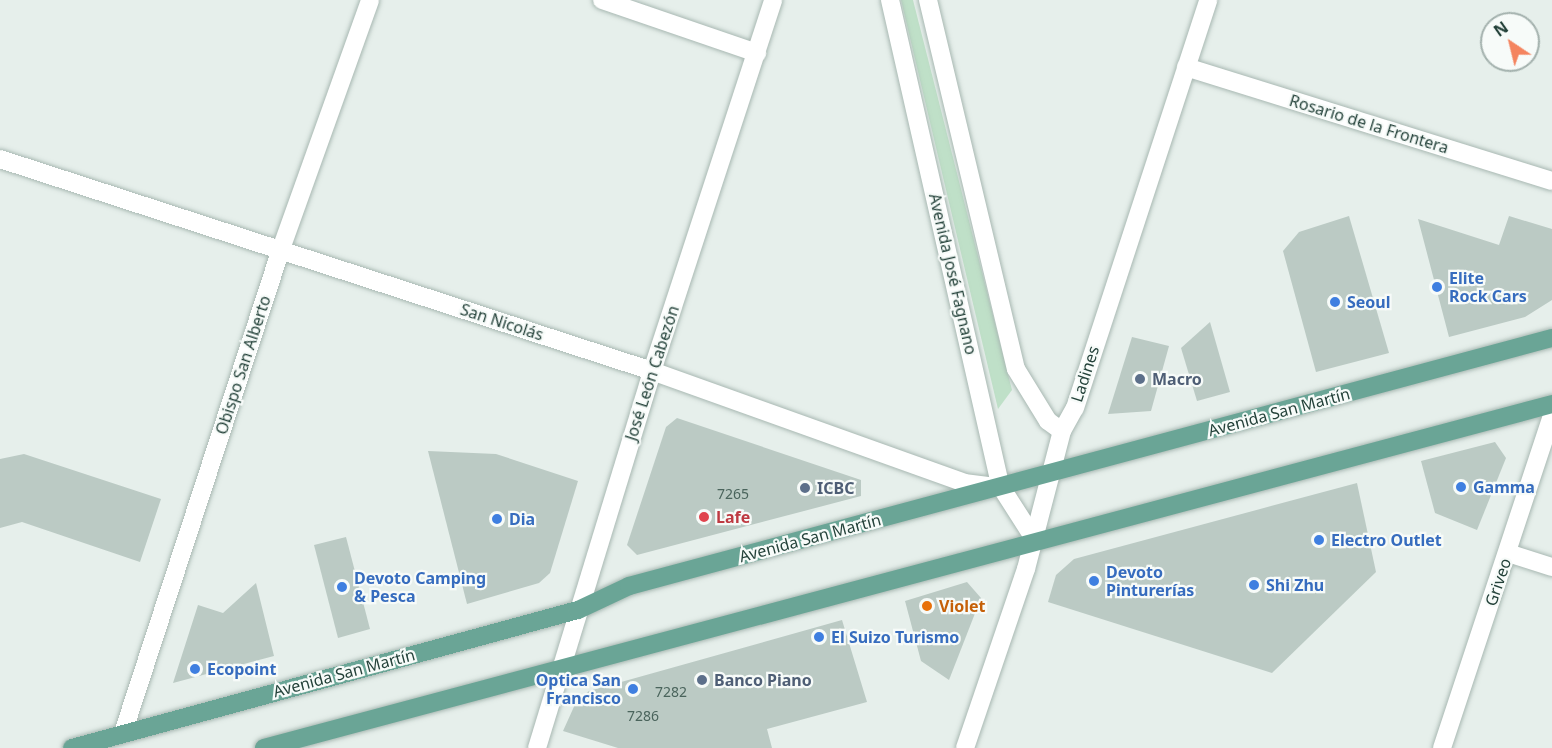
<!DOCTYPE html>
<meta charset="utf-8">
<style>
body{margin:0}
#map{position:relative;width:1552px;height:748px;overflow:hidden;background:#e6efeb;font-family:"Noto Sans",sans-serif}
div>[style]{position:absolute}
[style*='--x']{left:calc(var(--x)*1px);top:calc(var(--y)*1px);width:calc(var(--w)*1px);rotate:calc(var(--a)*1deg)}
.green>*{inset:0;background:#bfe0c8}
.building>*{inset:0;background:#bbcac4}
.roads{filter:drop-shadow(0 0 2px #a8b8b2) drop-shadow(0 0 2px #a8b8b2)}
.minor>*{height:18px;margin:-9px;padding:0 9px;transform-origin:9px;border-radius:9px;background:#fff}
.major>*{height:18px;margin:-9px;padding:0 9px;transform-origin:9px;border-radius:9px;background:#6aa596}
.dots>*{width:16px;height:16px;translate:-50% -50%;box-sizing:border-box;border:3px solid #f7fbf9;border-radius:50%}
span{translate:-50% -50%;white-space:nowrap;text-align:center;line-height:1.15;-webkit-text-stroke:4.5px #f7fbf9;paint-order:stroke}
.number-label{font-size:14px;color:#4a645c}
.number-label span{-webkit-text-stroke-width:0}
.street-label{font-size:16px;color:#24423a}
.shop-label{font-size:16px;color:#366cbe;font-weight:700}
.left{translate:0 -50%;text-align:left}
.right{translate:-100% -50%;text-align:right}
.service-label{font-size:16px;color:#4e5e75;font-weight:700}
.health-label{font-size:16px;color:#be3a42;font-weight:700}
.food-label{font-size:16px;color:#c56008;font-weight:700}
.north{position:absolute;left:1480px;top:12px;width:60px;height:60px;box-sizing:border-box;background:#f7fbf9;border:2px solid #a3b1ad;border-radius:50%;rotate:325deg;font-size:16px;font-weight:700;line-height:24px;text-align:center;color:#24423a}
.north::after{content:'';display:block;margin:auto;width:21px;height:27px;background:#f4845f;clip-path:polygon(50% 0,100% 100%,50% 72%,0 100%)}
</style>
<div id="map">
<div class="green">
<div style="clip-path:polygon(901px 0,913px 0,1012px 390px,998px 409px)"></div>
</div>
<div class="building">
<div style="clip-path:polygon(1349px 216px,1389px 353px,1316px 372px,1283px 251px,1299px 232px)"></div>
<div style="clip-path:polygon(1509px 216px,1552px 229px,1552px 300px,1525px 317px,1449px 337px,1418px 219px,1499px 245px)"></div>
<div style="clip-path:polygon(1210px 322px,1230px 392px,1197px 401px,1181px 348px)"></div>
<div style="clip-path:polygon(1132px 337px,1169px 346px,1151px 411px,1108px 414px)"></div>
<div style="clip-path:polygon(677px 418px,861px 480px,861px 496px,637px 555px,627px 545px,666px 427px)"></div>
<div style="clip-path:polygon(1495px 442px,1506px 458px,1477px 530px,1435px 513px,1421px 461px)"></div>
<div style="clip-path:polygon(428px 451px,496px 454px,578px 481px,550px 573px,539px 583px,467px 604px)"></div>
<div style="clip-path:polygon(24px 454px,161px 499px,140px 562px,22px 522px,0 528px,0 459px)"></div>
<div style="clip-path:polygon(1357px 483px,1376px 572px,1272px 673px,1048px 602px,1056px 575px,1074px 559px)"></div>
<div style="clip-path:polygon(346px 537px,370px 629px,338px 638px,314px 545px)"></div>
<div style="clip-path:polygon(967px 582px,981px 598px,949px 680px,921px 661px,905px 601px)"></div>
<div style="clip-path:polygon(256px 583px,274px 656px,173px 683px,198px 605px,223px 613px)"></div>
<div style="clip-path:polygon(842px 620px,867px 702px,767px 729px,772px 748px,618px 748px,563px 731px,577px 700px,589px 691px)"></div>
</div>
<div class="roads">
<div class="minor">
<div style="--x:602;--y:0;--w:164;--a:18.9"></div>
<div style="--x:890;--y:0;--w:499;--a:77.2"></div>
<div style="--x:1001;--y:487;--w:63;--a:57.3"></div>
<div style="--x:928;--y:0;--w:379;--a:76.6"></div>
<div style="--x:1016;--y:369;--w:61;--a:58.4"></div>
<div style="--x:1048;--y:421;--w:17;--a:36"></div>
<div style="--x:1186;--y:67;--w:383;--a:17.3"></div>
<div style="--x:0;--y:159;--w:686;--a:18.01"></div>
<div style="--x:652;--y:371;--w:331;--a:19.7"></div>
<div style="--x:964;--y:483;--w:34;--a:7"></div>
<div style="--x:1508;--y:553;--w:46;--a:17.7"></div>
<div style="--x:123;--y:733;--w:509;--a:-71.92"></div>
<div style="--x:281;--y:249;--w:264;--a:-70.3"></div>
<div style="--x:537;--y:748;--w:394;--a:-73"></div>
<div style="--x:652;--y:371;--w:390;--a:-71.9"></div>
<div style="--x:965;--y:748;--w:189;--a:-71.2"></div>
<div style="--x:1026;--y:569;--w:143;--a:-75.4"></div>
<div style="--x:1062;--y:431;--w:26;--a:-61"></div>
<div style="--x:1075;--y:408;--w:429;--a:-71.9"></div>
<div style="--x:1442;--y:748;--w:350;--a:-71.7"></div>
</div>
<div class="major">
<div style="--x:72;--y:748;--w:524;--a:-15.26"></div>
<div style="--x:578;--y:610;--w:56;--a:-25.2"></div>
<div style="--x:629;--y:586;--w:956;--a:-15.04"></div>
<div style="--x:264;--y:748;--w:1333;--a:-14.95"></div>
</div>
</div>
<div class="dots">
<div style="left:1437px;top:287px;background:#3f7fe0"></div>
<div style="left:1335px;top:302px;background:#3f7fe0"></div>
<div style="left:1140px;top:379px;background:#5c6f8a"></div>
<div style="left:1461px;top:487px;background:#3f7fe0"></div>
<div style="left:805px;top:488px;background:#5c6f8a"></div>
<div style="left:704px;top:517px;background:#e0444e"></div>
<div style="left:497px;top:519px;background:#3f7fe0"></div>
<div style="left:1319px;top:540px;background:#3f7fe0"></div>
<div style="left:1094px;top:581px;background:#3f7fe0"></div>
<div style="left:1254px;top:585px;background:#3f7fe0"></div>
<div style="left:342px;top:587px;background:#3f7fe0"></div>
<div style="left:927px;top:606px;background:#e8710a"></div>
<div style="left:819px;top:637px;background:#3f7fe0"></div>
<div style="left:195px;top:669px;background:#3f7fe0"></div>
<div style="left:702px;top:680px;background:#5c6f8a"></div>
<div style="left:633px;top:689px;background:#3f7fe0"></div>
</div>
<div class="number-label">
<span style="left:733px;top:494px">7265</span>
<span style="left:671px;top:692px">7282</span>
<span style="left:643px;top:716px">7286</span>
</div>
<div class="street-label">
<span style="left:1369px;top:124px;rotate:17deg">Rosario de la Frontera</span>
<span style="left:953px;top:274px;rotate:77deg">Avenida José Fagnano</span>
<span style="left:502px;top:322px;rotate:18deg">San Nicolás</span>
<span style="left:243px;top:365px;rotate:-72deg">Obispo San Alberto</span>
<span style="left:652px;top:373px;rotate:-72deg">José León Cabezón</span>
<span style="left:1085px;top:374px;rotate:-72deg">Ladines</span>
<span style="left:1279px;top:412px;rotate:-15deg">Avenida San Martín</span>
<span style="left:810px;top:538px;rotate:-15deg">Avenida San Martín</span>
<span style="left:1498px;top:582px;rotate:-71deg">Griveo</span>
<span style="left:344px;top:673px;rotate:-15deg">Avenida San Martín</span>
</div>
<div class="shop-label">
<span class="left" style="left:1449px;top:287px">Elite<br>Rock Cars</span>
<span class="left" style="left:1347px;top:302px">Seoul</span>
<span class="left" style="left:1473px;top:487px">Gamma</span>
<span class="left" style="left:509px;top:519px">Dia</span>
<span class="left" style="left:1331px;top:540px">Electro Outlet</span>
<span class="left" style="left:1106px;top:581px">Devoto<br>Pinturerías</span>
<span class="left" style="left:354px;top:587px">Devoto Camping<br>&amp; Pesca</span>
<span class="left" style="left:1266px;top:585px">Shi Zhu</span>
<span class="left" style="left:831px;top:637px">El Suizo Turismo</span>
<span class="left" style="left:207px;top:669px">Ecopoint</span>
<span class="right" style="left:621px;top:689px">Optica San<br>Francisco</span>
</div>
<div class="service-label">
<span class="left" style="left:1152px;top:379px">Macro</span>
<span class="left" style="left:817px;top:488px">ICBC</span>
<span class="left" style="left:714px;top:680px">Banco Piano</span>
</div>
<div class="health-label">
<span class="left" style="left:716px;top:517px">Lafe</span>
</div>
<div class="food-label">
<span class="left" style="left:939px;top:606px">Violet</span>
</div>
<div class="north">N</div>
</div>
